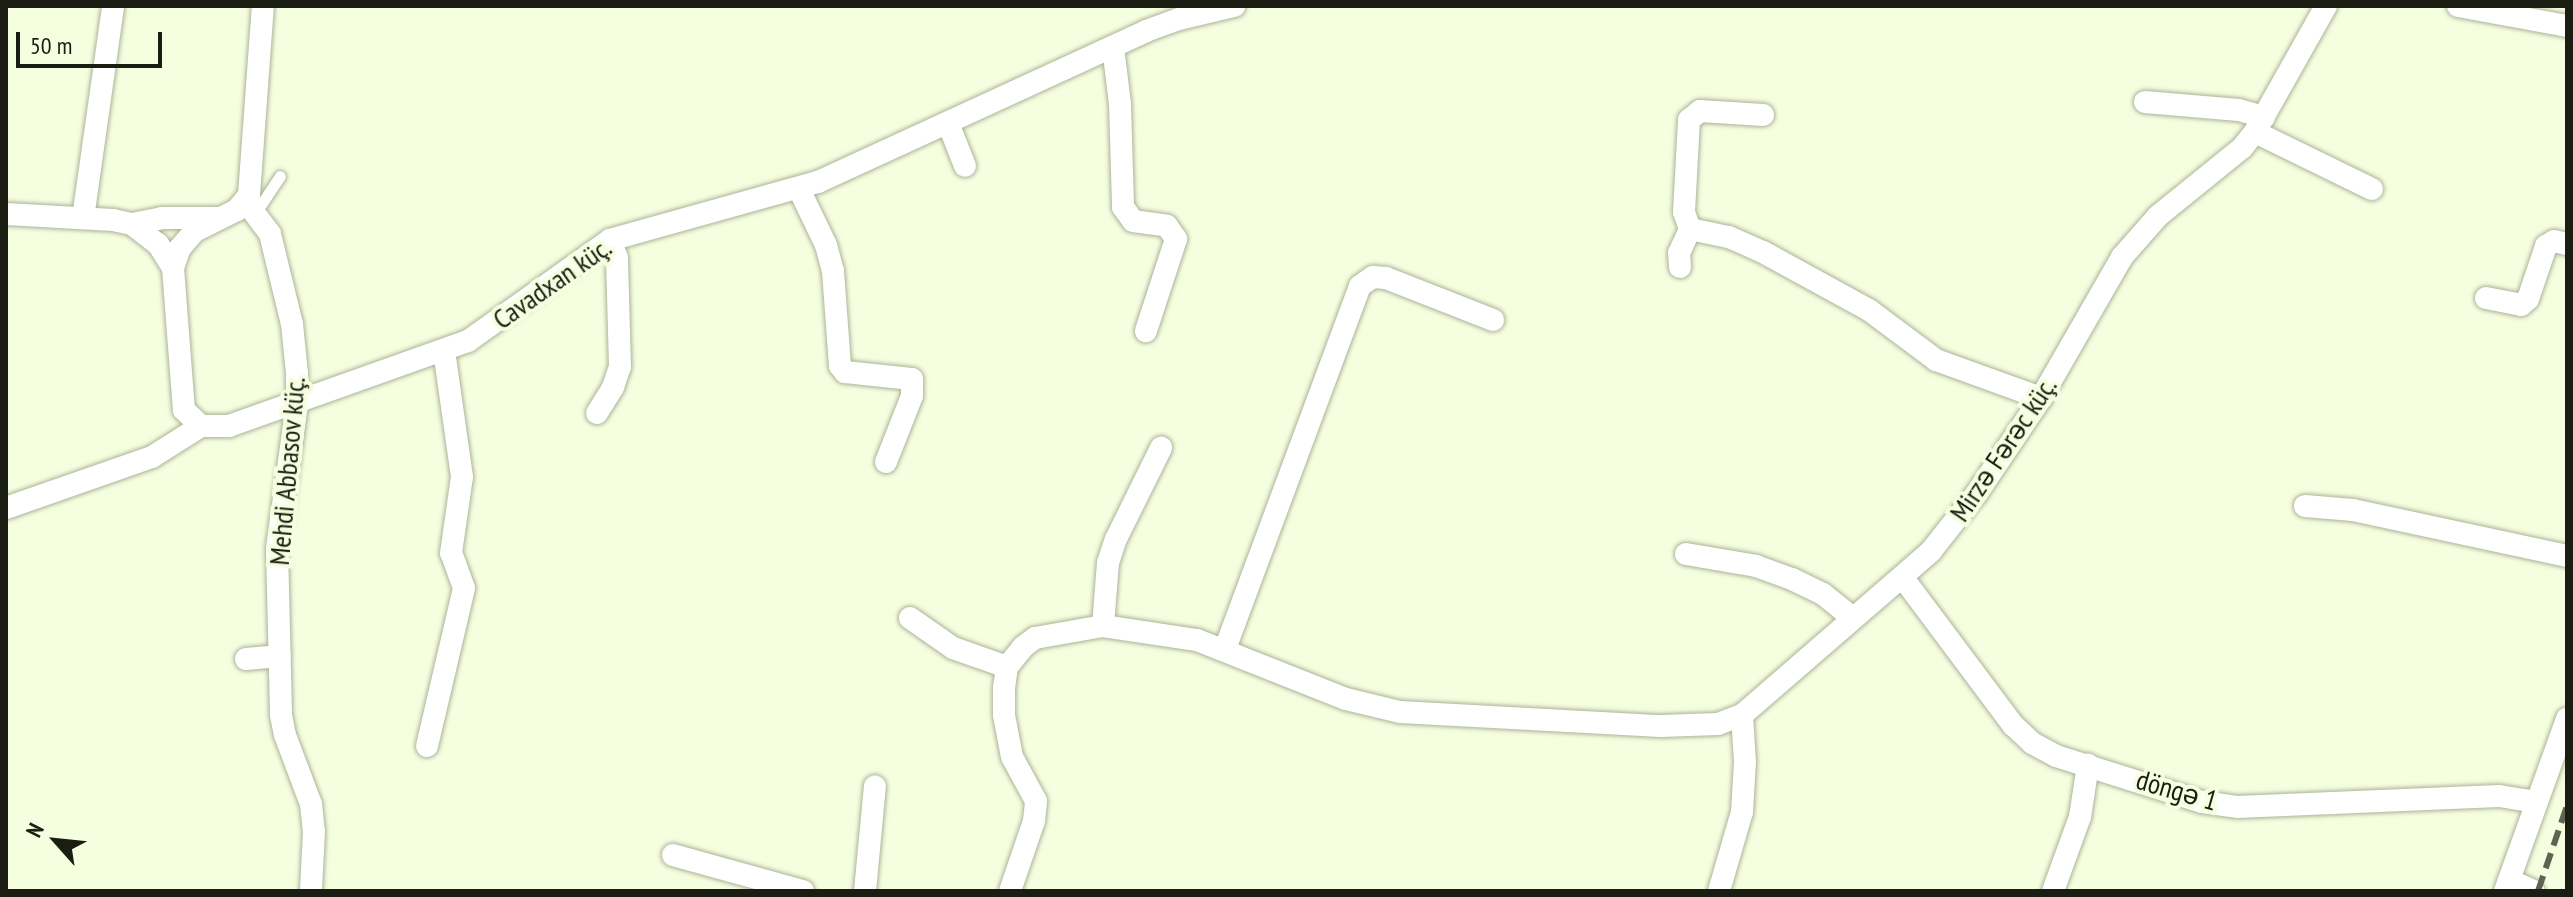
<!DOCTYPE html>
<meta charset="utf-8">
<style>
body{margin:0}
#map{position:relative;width:2573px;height:897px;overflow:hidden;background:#f6fee0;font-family:"PT Sans Narrow",sans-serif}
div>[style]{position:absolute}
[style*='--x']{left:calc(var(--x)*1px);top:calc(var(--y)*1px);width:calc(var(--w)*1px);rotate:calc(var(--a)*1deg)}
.roads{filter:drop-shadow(0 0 2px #acb397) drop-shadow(0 0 2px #acb397)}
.service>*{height:11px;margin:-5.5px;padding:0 5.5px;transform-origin:5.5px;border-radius:5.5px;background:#fff}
.minor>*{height:22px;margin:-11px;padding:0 11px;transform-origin:11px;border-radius:11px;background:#fff}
.rail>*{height:6px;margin-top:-3px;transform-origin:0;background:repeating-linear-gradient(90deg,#5f6352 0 16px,transparent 0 24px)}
span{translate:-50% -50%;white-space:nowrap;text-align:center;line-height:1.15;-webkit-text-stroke:8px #f6fee0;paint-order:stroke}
.street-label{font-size:28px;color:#1b1d12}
.frame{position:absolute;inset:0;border:8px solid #1b1d12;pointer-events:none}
.north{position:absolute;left:16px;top:801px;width:80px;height:80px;-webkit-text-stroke:6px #f6fee0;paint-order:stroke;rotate:297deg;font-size:22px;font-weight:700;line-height:32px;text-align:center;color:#1b1d12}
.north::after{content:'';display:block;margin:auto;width:28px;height:36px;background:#1b1d12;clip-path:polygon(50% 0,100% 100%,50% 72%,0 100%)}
.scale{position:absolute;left:16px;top:32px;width:146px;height:36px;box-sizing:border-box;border:4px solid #1b1d12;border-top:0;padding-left:10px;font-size:24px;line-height:28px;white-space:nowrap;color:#1b1d12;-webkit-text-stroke:6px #f6fee0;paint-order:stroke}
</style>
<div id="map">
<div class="roads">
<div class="service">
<div style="--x:256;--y:212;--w:43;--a:-56.3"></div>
</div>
<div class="minor">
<div style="--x:2458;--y:6;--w:111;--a:10.4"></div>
<div style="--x:1113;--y:47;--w:57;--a:83"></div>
<div style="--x:1120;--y:104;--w:103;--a:88.3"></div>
<div style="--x:1123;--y:207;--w:17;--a:54"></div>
<div style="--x:1133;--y:221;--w:34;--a:8"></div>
<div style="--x:1167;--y:226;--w:16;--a:55"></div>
<div style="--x:1176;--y:239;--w:97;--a:108.1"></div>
<div style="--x:2145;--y:102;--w:94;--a:4.9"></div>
<div style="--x:2239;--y:110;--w:26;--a:16"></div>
<div style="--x:1763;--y:115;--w:63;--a:-176.4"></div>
<div style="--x:1700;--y:111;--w:14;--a:141"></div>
<div style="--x:1689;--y:120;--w:92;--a:93.1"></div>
<div style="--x:1684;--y:212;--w:18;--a:71"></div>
<div style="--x:1690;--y:229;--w:40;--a:12"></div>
<div style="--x:1729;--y:237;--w:37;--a:24"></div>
<div style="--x:1763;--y:252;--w:121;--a:28.7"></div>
<div style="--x:1869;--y:310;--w:84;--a:36.7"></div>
<div style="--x:1936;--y:360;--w:112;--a:19.9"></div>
<div style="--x:948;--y:123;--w:46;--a:68.4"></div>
<div style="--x:2255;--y:132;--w:130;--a:26"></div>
<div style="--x:799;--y:189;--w:62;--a:64.3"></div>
<div style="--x:826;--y:245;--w:27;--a:75"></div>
<div style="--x:833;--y:271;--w:95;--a:85.8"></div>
<div style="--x:840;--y:366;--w:8;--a:50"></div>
<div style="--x:845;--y:372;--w:67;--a:6"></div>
<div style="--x:912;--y:379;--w:17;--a:90"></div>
<div style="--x:912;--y:396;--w:71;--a:111.5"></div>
<div style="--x:246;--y:202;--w:40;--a:53"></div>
<div style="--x:270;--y:234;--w:93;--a:76.3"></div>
<div style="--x:292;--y:324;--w:49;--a:84.2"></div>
<div style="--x:297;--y:373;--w:31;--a:90"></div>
<div style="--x:297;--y:404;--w:146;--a:97.9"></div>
<div style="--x:277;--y:549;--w:166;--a:88.6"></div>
<div style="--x:281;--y:715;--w:20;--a:79"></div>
<div style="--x:285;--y:735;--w:74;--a:69.4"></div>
<div style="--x:311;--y:804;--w:27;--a:84"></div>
<div style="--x:314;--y:831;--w:60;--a:92.9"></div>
<div style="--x:6;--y:214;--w:107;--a:3.2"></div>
<div style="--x:113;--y:220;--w:19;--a:12"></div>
<div style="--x:132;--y:224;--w:33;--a:38"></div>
<div style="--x:158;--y:244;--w:28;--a:58"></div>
<div style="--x:173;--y:268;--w:142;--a:85.6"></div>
<div style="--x:184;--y:410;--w:23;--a:43"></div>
<div style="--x:201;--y:426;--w:28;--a:0"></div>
<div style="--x:229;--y:426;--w:254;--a:-19.6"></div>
<div style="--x:468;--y:341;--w:174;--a:-35.4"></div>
<div style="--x:610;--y:240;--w:216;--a:-15.6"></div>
<div style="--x:818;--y:182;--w:361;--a:-24.7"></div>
<div style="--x:1146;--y:31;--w:35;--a:-20"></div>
<div style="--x:1179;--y:19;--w:57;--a:-13.3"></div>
<div style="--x:83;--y:218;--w:214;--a:-81.9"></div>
<div style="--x:132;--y:224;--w:31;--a:-11"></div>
<div style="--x:162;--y:218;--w:56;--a:0"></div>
<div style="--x:1680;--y:267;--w:14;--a:-94"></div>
<div style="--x:1679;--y:253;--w:26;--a:-65"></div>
<div style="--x:173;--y:268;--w:21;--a:-71"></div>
<div style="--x:180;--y:248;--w:23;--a:-49"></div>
<div style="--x:195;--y:231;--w:47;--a:-26.6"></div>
<div style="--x:237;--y:210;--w:19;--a:-51"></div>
<div style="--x:249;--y:195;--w:190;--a:-85.8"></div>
<div style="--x:2486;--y:298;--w:36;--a:11"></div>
<div style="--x:2521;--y:305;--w:9;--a:-41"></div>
<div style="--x:2528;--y:299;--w:56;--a:-71.2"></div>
<div style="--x:2546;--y:246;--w:9;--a:-32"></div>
<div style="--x:2554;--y:241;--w:13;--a:13"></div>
<div style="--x:597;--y:413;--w:31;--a:-58"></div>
<div style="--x:613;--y:387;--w:21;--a:-71"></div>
<div style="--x:620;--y:367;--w:109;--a:-91.6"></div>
<div style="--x:617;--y:258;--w:19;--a:-111"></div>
<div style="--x:2305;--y:506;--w:48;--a:4.8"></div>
<div style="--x:2353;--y:510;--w:219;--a:12.1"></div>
<div style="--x:6;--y:508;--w:155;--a:-19.3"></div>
<div style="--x:152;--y:457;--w:58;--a:-32.3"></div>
<div style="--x:1686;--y:554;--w:71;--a:9.7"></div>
<div style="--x:1756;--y:566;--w:38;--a:20"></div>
<div style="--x:1792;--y:579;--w:34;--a:26"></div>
<div style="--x:1823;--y:594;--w:36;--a:39"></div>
<div style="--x:1903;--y:578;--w:184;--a:53.2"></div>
<div style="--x:2013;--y:725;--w:26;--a:43"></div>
<div style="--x:2032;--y:743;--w:27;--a:28"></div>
<div style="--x:2056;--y:756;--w:153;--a:17.5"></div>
<div style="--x:2202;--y:802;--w:35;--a:8"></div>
<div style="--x:2237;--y:807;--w:262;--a:-2.4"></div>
<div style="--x:2499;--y:796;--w:37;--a:9"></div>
<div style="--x:910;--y:618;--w:52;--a:34.9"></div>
<div style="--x:953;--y:648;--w:57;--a:19.4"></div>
<div style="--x:1103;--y:626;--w:63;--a:-85.5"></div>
<div style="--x:1108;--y:563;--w:25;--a:-72"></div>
<div style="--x:1116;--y:539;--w:102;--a:-63.7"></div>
<div style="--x:1225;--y:649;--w:387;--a:-69.6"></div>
<div style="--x:1360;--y:286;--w:16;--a:-35"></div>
<div style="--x:1373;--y:277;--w:13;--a:4"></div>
<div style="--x:1386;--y:278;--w:115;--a:21.4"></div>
<div style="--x:246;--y:659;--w:34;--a:-5"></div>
<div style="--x:427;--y:746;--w:162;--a:-76.8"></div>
<div style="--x:464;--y:588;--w:37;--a:-110"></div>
<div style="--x:451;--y:553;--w:77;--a:-81.8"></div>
<div style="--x:462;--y:477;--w:127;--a:-98.1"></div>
<div style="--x:673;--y:855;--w:135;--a:15.5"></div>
<div style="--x:2509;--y:880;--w:27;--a:24"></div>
<div style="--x:865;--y:891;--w:105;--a:-84.6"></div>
<div style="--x:1010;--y:891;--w:74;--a:-71.1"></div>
<div style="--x:1034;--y:821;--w:20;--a:-84"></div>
<div style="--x:1036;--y:801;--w:50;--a:-118.6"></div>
<div style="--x:1012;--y:757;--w:43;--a:-100.8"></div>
<div style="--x:1004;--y:715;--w:27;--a:-90"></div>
<div style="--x:1004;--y:688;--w:21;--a:-82"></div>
<div style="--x:1007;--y:667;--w:26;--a:-51"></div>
<div style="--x:1023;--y:647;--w:15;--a:-37"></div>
<div style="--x:1035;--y:638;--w:69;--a:-10"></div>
<div style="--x:1103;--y:626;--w:95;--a:8.5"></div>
<div style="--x:1197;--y:640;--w:160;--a:21.6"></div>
<div style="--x:1346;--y:699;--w:56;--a:13.5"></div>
<div style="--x:1400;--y:712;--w:261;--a:3.1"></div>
<div style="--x:1661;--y:726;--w:57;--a:-2"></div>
<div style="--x:1718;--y:724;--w:26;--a:-21"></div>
<div style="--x:1719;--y:891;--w:82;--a:-73.8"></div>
<div style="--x:1742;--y:812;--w:50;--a:-86.6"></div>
<div style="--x:1745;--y:762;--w:47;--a:-93.7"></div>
<div style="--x:1742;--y:715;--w:250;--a:-40.9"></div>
<div style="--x:1931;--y:551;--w:74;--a:-51.6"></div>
<div style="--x:1977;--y:493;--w:115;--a:-56"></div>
<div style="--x:2041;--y:398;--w:163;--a:-60.1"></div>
<div style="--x:2122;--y:257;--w:55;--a:-48.7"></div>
<div style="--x:2158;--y:216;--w:108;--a:-39"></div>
<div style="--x:2242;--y:148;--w:21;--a:-51"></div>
<div style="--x:2255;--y:132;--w:145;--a:-60.6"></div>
<div style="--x:2053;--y:891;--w:79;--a:-70"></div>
<div style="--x:2080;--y:817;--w:53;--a:-81.3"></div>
<div style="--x:2505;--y:891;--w:183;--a:-70.2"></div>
</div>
</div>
<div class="rail">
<div style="--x:2538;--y:891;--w:90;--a:-71.2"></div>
</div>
<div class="street-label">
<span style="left:552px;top:283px;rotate:-35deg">Cavadxan küç.</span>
<span style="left:2003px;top:449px;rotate:-56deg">Mirzə Fərəc küç.</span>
<span style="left:287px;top:471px;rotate:-85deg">Mehdi Abbasov küç.</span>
<span style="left:2177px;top:790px;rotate:16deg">döngə 1</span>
</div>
<div class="frame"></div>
<div class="north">N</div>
<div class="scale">50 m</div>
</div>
